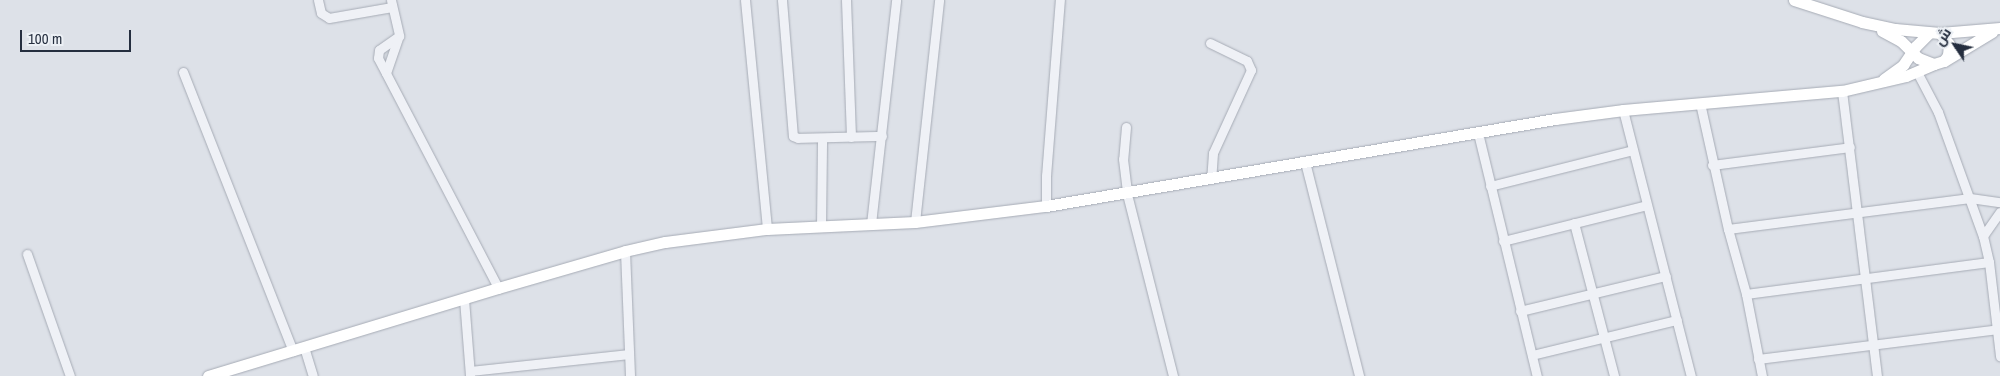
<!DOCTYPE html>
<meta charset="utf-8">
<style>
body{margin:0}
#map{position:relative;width:2000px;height:376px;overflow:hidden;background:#dde1e8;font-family:"Archivo Narrow",Cairo,sans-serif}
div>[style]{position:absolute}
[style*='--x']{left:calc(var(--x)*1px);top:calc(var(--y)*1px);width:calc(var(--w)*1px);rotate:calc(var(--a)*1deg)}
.roads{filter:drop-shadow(0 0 1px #a6abb5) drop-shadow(0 0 1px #a6abb5)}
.minor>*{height:9px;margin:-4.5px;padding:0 4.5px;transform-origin:4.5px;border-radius:4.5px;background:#eff1f6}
.major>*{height:11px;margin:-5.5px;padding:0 5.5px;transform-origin:5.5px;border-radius:5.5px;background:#fff}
span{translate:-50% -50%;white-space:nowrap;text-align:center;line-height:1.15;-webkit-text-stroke:4px #ecf0f5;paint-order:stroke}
.north{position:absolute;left:1930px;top:20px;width:50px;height:50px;-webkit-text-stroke:4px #ecf0f5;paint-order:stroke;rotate:304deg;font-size:14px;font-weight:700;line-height:20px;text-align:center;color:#252e3f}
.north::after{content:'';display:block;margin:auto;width:18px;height:22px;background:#252e3f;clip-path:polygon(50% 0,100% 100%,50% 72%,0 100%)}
.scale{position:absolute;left:20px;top:30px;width:111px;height:22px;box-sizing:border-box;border:2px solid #252e3f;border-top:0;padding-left:6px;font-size:15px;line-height:18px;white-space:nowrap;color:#252e3f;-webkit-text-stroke:4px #ecf0f5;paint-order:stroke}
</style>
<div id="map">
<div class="roads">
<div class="minor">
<div style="--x:318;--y:0;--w:13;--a:77"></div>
<div style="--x:321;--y:13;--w:9;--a:32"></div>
<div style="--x:329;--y:18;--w:64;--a:-9.9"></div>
<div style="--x:391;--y:0;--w:37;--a:77"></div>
<div style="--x:399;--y:36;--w:24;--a:145"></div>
<div style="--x:379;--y:50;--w:8;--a:97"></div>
<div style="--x:378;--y:58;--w:259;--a:62.4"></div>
<div style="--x:745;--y:0;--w:230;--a:84.5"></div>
<div style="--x:782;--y:0;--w:136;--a:85.4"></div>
<div style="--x:793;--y:136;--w:5;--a:22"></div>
<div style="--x:798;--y:138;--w:84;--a:-1.4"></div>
<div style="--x:846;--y:0;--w:137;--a:87.9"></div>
<div style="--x:1210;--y:43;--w:41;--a:25.9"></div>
<div style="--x:1247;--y:61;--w:10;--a:66"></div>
<div style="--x:1251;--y:70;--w:91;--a:114.6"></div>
<div style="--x:1213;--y:153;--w:26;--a:94"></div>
<div style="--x:183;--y:72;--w:300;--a:68.5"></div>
<div style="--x:1917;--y:72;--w:45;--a:62.3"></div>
<div style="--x:1938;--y:112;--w:132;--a:70.1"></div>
<div style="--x:1983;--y:236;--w:27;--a:77"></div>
<div style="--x:1989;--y:262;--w:95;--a:83.3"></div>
<div style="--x:386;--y:73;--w:36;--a:-71"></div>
<div style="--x:1842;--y:91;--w:287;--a:83"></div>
<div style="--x:1700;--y:103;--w:129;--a:77.5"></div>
<div style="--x:1728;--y:229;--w:67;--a:74.5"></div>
<div style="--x:1746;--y:294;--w:84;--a:79"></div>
<div style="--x:1623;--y:110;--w:275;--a:75.7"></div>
<div style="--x:1126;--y:127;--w:32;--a:95"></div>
<div style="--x:1123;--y:159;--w:35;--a:83"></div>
<div style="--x:1127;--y:194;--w:188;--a:75.8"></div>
<div style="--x:1478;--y:133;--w:250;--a:76.4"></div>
<div style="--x:1305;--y:162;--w:221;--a:75.8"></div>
<div style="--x:1712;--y:165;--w:139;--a:-7.4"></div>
<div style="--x:1490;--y:186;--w:147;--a:-14.1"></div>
<div style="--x:1046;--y:206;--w:30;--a:-90"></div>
<div style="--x:1046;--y:176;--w:177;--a:-85.5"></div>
<div style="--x:915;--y:222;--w:223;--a:-83.8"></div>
<div style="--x:1574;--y:223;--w:158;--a:75.3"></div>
<div style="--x:871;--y:224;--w:225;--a:-83.6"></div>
<div style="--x:821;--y:226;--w:88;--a:-89.3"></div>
<div style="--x:1728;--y:229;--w:244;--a:-7.3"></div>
<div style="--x:1970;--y:198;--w:30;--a:8"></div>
<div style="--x:1983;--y:236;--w:29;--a:-55"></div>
<div style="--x:1503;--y:241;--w:148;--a:-14"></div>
<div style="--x:625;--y:251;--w:125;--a:87.7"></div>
<div style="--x:27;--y:254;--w:129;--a:70.6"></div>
<div style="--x:1746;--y:294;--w:245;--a:-7.5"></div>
<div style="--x:464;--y:299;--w:77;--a:85.5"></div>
<div style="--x:1520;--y:311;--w:150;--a:-13.5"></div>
<div style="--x:304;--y:347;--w:30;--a:73"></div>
<div style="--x:1532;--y:355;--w:149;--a:-13.6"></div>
<div style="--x:1758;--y:359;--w:244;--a:-7.1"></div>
<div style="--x:470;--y:371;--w:160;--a:-6.1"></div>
</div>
<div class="major">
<div style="--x:1794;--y:0;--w:71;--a:17.9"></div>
<div style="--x:1862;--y:22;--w:34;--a:12"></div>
<div style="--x:1895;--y:29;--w:45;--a:5.1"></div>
<div style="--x:1940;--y:33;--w:60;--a:-4.8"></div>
<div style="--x:1882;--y:31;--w:21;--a:28"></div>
<div style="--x:1901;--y:41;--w:24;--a:45"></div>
<div style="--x:1918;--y:58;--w:17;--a:21"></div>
<div style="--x:1934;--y:64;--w:10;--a:-17"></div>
<div style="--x:1944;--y:61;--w:56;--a:-31.1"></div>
<div style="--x:1940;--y:33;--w:14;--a:51"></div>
<div style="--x:1949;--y:44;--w:11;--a:95"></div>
<div style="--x:1948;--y:55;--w:7;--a:124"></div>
<div style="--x:1884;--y:79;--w:24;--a:-36"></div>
<div style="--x:1903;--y:65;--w:22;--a:-56"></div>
<div style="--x:1915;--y:47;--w:20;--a:-45"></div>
<div style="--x:208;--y:376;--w:303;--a:-16.9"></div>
<div style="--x:498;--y:288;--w:132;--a:-16.2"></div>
<div style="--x:625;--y:251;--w:41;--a:-12.7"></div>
<div style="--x:665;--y:242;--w:103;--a:-7.3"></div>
<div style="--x:767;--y:229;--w:148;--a:-2.7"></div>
<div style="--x:915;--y:222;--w:132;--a:-7"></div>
<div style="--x:1046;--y:206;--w:516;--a:-9.7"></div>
<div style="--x:1555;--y:119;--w:69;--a:-7.5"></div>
<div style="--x:1623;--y:110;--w:220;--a:-5"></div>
<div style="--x:1842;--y:91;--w:66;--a:-13.2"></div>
<div style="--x:1906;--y:76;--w:30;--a:-23"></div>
</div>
</div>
<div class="north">ش</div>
<div class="scale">100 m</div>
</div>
